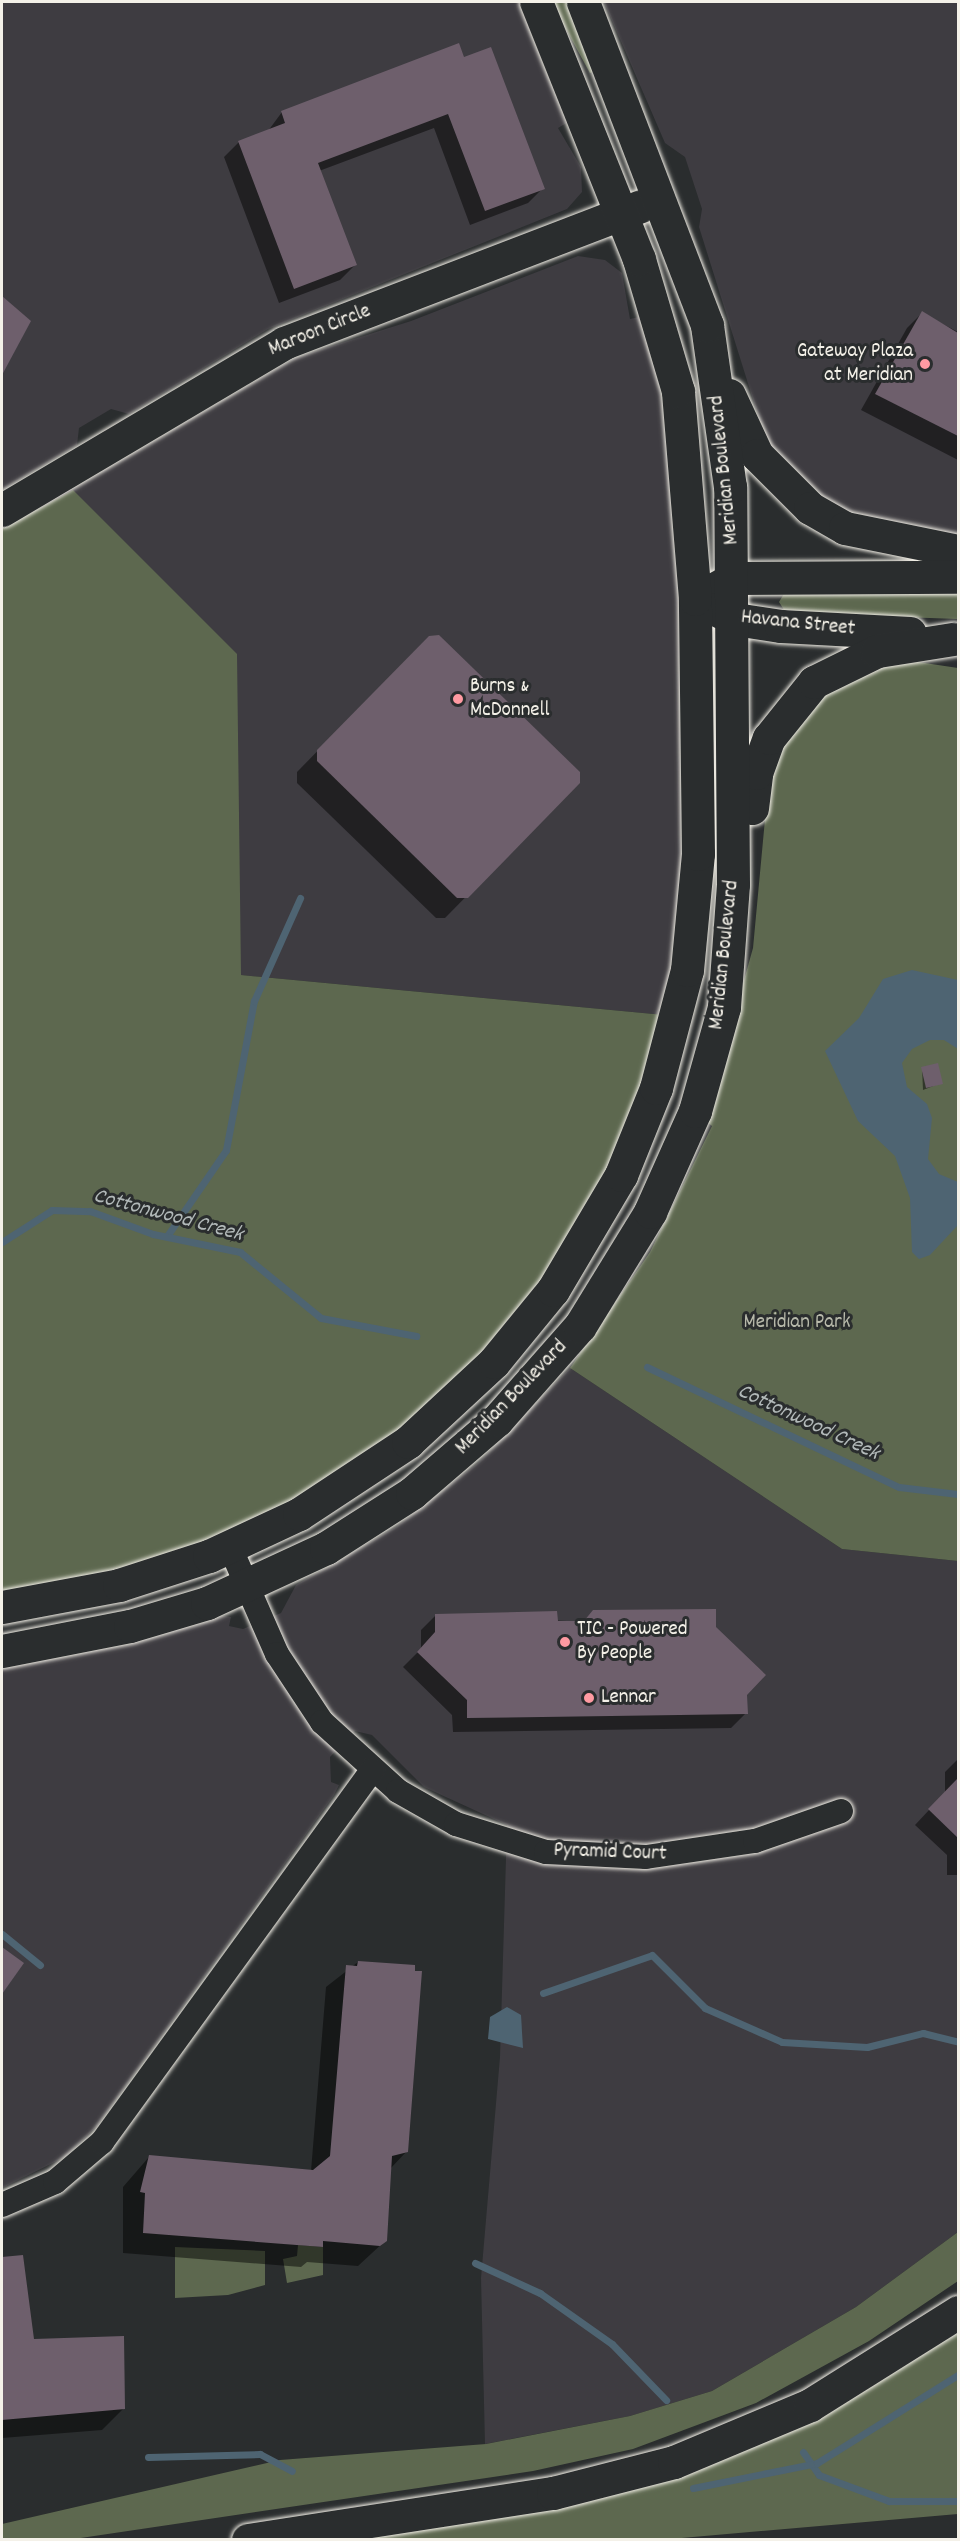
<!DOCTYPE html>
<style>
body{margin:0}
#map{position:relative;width:960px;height:2541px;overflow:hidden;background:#2a2d2e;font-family:Dekko,sans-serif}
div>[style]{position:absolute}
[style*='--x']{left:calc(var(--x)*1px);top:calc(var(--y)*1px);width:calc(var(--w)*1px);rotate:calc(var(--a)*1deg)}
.built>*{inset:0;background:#3e3c41}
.green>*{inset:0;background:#5d684f}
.water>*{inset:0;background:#4e6472}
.shadow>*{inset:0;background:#0007}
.stream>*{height:7px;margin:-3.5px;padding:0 3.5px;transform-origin:3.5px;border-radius:3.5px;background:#4e6472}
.building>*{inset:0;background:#6e5f6c}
.roads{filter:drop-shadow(0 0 2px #f4f1e8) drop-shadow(0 0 2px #f4f1e8)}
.street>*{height:24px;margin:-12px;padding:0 12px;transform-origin:12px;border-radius:12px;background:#2a2d2e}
.secondary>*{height:33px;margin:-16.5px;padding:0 16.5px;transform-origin:16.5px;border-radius:16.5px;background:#2a2d2e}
.highway>*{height:33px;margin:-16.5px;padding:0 16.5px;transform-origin:16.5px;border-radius:16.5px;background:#2a2d2e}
.dots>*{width:16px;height:16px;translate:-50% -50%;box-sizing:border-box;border:3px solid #2a2d2e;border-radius:50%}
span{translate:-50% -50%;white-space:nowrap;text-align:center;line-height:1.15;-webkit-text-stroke:6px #2a2d2e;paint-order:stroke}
.street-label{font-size:21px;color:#f4f1e8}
.poi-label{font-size:21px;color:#f4f1e8}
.right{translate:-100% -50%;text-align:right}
.left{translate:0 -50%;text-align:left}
.park-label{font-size:21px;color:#b8baab}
.water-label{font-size:22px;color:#b2b9b9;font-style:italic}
.frame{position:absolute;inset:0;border:3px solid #f4f1e8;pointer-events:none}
</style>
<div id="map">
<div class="built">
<div style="clip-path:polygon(2px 2px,522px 2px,570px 121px,558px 128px,581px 167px,582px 192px,567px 209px,268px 329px,129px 414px,111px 409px,79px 428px,77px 445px,2px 490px)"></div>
<div style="clip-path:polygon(604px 2px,958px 2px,958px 536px,852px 514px,817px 497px,766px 441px,699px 227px,702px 209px,685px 157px,665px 143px)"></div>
<div style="clip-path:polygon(578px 256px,605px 260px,622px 273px,630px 319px,644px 316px,678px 472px,682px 904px,664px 1015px,241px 975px,2px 529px,297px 357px,411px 321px)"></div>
<div style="clip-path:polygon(570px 1368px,842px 1549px,958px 1561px,958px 2232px,856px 2307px,712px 2391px,630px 2416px,485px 2444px,481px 2278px,500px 2057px,507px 1825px,424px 1787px,372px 1735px,355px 1731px,330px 1757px,331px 1782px,339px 1785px,334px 1795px,97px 2126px,65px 2157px,2px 2188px,2px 1665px,217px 1615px,231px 1617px,229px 1626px,243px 1629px,281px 1613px,296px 1585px,396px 1527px,478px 1463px)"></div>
</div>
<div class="green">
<div style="clip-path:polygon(551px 2px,570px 2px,598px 70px,590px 73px)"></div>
<div style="clip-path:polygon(73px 490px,237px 654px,241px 975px,664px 1015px,626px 1135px,539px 1287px,437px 1402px,317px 1489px,167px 1558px,2px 1594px,2px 529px)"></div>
<div style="clip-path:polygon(958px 590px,958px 619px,786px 613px,779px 602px,785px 592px)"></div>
<div style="clip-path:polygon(918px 662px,958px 668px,958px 1561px,842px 1549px,570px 1368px,650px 1252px,712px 1126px,705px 1120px,753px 948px,768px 787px,786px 736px,819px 697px,878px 667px)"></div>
<div style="clip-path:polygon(958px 2232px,958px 2281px,869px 2341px,756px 2403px,633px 2449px,533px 2471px,74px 2539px,2px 2539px,2px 2524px,280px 2460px,486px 2444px,630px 2416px,712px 2391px,856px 2307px)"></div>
<div style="clip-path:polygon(298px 2245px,323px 2247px,323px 2275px,287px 2283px,283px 2259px,297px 2256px)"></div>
<div style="clip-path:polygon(175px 2247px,265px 2251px,265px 2285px,228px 2295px,175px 2298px)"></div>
<div style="clip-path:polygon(958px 2326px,958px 2514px,659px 2540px,330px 2540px,526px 2510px)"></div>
</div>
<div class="water">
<div style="clip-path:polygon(912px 970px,958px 980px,958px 1049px,944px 1040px,930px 1040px,912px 1049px,902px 1063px,907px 1087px,927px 1104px,932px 1118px,928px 1159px,939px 1174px,958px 1182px,958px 1225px,930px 1255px,919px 1259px,912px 1252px,910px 1198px,895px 1156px,858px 1121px,825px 1051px,859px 1018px,883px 979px)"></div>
<div style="clip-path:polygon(507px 2007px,521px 2015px,523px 2048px,488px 2039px,490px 2017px)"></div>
</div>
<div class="shadow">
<div style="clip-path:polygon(463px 59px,543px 188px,528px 203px,470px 225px,434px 128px,319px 171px,355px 265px,340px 280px,279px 303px,224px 157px,239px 142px,268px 131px,282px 112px)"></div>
<div style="clip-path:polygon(2px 297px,29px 322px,2px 368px)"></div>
<div style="clip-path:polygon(922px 313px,958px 332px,958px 460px,861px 410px,907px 328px)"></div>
<div style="clip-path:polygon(429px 637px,579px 782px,445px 918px,436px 918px,297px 783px,297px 772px)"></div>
<div style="clip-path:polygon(922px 1068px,941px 1083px,923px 1090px)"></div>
<div style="clip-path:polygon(436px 1615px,715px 1628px,746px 1694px,746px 1713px,731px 1728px,453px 1732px,452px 1715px,403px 1667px,421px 1649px,421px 1630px)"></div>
<div style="clip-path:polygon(958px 1759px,958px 1875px,947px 1875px,947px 1855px,915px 1825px,945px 1793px,945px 1772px)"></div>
<div style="clip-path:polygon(2px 1948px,22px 1963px,2px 1992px)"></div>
<div style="clip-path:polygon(358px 1962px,407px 2151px,390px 2169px,385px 2241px,358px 2266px,307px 2262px,301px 2267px,123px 2253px,123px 2187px,149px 2157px,311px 2171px,326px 1987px)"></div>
<div style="clip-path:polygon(21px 2257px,33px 2341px,123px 2409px,102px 2430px,2px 2438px,2px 2259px)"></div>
</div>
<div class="stream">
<div style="--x:167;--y:1236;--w:104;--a:-55.5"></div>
<div style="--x:226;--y:1150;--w:152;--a:-79.4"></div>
<div style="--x:254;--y:1001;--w:113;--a:-65.9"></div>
<div style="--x:2;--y:1242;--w:59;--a:-32.6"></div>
<div style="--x:52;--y:1210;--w:38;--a:2"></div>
<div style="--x:90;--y:1211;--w:67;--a:20.1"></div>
<div style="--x:153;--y:1234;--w:89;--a:11.7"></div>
<div style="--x:240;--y:1252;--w:104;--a:39.2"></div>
<div style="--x:321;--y:1318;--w:97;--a:10.7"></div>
<div style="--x:647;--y:1367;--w:279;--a:25.5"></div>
<div style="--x:899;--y:1487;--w:59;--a:6.8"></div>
<div style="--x:2;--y:1934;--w:49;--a:39.2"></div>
<div style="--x:543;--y:1993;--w:115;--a:-19.2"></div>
<div style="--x:652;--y:1955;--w:75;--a:45"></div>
<div style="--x:705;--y:2008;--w:84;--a:23.8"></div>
<div style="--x:782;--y:2042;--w:85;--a:3.4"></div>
<div style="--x:867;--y:2047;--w:58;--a:-14"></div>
<div style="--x:923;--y:2033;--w:36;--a:14"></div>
<div style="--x:475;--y:2263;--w:72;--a:24.8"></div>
<div style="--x:540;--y:2293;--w:88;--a:35.3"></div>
<div style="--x:612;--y:2344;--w:78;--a:46"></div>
<div style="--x:803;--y:2452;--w:28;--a:55"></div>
<div style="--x:819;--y:2475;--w:75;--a:20.4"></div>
<div style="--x:889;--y:2501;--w:69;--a:0"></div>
<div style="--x:148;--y:2457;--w:112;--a:-1.5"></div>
<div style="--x:260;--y:2454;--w:36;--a:28"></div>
<div style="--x:693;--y:2488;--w:126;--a:-11.4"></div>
<div style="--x:817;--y:2463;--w:166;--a:-32"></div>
</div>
<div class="building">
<div style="clip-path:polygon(459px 43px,464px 57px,491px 47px,545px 189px,485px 211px,448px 114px,318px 163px,357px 265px,294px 289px,238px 141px,285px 123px,281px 111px)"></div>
<div style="clip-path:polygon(2px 296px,31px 321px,2px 375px)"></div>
<div style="clip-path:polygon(922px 311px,958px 333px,958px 436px,875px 394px)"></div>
<div style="clip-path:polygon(439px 635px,580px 772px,580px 783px,468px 898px,457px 898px,317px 761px,317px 750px,429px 636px)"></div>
<div style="clip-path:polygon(938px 1063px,943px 1084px,926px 1088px,921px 1067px)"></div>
<div style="clip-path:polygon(716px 1609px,716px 1627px,766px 1675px,747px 1695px,748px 1714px,467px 1718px,467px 1700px,417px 1652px,435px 1632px,435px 1614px,557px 1611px,558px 1621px,584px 1621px,593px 1610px)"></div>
<div style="clip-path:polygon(958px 1778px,958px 1838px,928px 1809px)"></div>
<div style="clip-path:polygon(2px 1947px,24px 1963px,2px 1994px)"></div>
<div style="clip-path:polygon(358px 1961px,415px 1965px,415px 1971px,422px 1971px,408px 2152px,392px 2156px,387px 2241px,380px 2246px,323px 2241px,323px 2247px,143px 2233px,145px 2193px,140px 2192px,149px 2155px,313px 2170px,330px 2156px,346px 1965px,357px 1966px)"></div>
<div style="clip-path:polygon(23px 2255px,34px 2339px,124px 2336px,125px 2409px,2px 2420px,2px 2257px)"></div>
</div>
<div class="roads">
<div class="street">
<div style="--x:230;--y:1547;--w:117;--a:66.3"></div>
<div style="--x:277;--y:1654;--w:82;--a:56.5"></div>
<div style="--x:322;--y:1722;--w:103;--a:42.2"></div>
<div style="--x:398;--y:1791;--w:67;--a:29.6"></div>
<div style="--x:456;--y:1824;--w:94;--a:17.3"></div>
<div style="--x:546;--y:1852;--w:100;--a:2.9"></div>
<div style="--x:646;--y:1857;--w:110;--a:-8.4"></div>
<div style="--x:755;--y:1841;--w:91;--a:-19.2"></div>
<div style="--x:2;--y:2205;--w:58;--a:-23.5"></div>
<div style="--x:55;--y:2182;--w:62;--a:-40.4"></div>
<div style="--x:102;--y:2142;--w:460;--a:-54"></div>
</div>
<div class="secondary">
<div style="--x:729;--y:395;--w:66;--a:65"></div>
<div style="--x:757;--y:455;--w:75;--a:45"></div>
<div style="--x:810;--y:508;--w:40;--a:29.7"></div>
<div style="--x:845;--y:528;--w:115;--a:11.5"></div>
<div style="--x:2;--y:510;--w:328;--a:-30.6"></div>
<div style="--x:284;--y:343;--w:381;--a:-21"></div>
<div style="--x:714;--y:589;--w:23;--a:-29"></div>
<div style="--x:734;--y:578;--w:224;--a:-0.3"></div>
<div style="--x:715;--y:609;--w:22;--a:27"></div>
<div style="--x:735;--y:619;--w:47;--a:8.7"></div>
<div style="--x:781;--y:626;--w:129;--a:3.1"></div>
<div style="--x:752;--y:808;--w:35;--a:-83"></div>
<div style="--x:756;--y:773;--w:37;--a:-70"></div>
<div style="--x:769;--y:738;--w:72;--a:-51.2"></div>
<div style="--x:814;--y:682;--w:70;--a:-26.2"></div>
<div style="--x:877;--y:651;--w:77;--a:-9"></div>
<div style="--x:2;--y:1607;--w:119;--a:-10.6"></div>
<div style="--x:119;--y:1585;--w:95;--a:-17.9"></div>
<div style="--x:209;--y:1556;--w:99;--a:-25"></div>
<div style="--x:299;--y:1514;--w:131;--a:-33.4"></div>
<div style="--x:408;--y:1442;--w:117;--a:-42.9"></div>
<div style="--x:494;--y:1362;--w:93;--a:-50.7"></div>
<div style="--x:553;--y:1290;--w:134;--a:-59.4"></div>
<div style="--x:621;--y:1175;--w:94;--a:-68.1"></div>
<div style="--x:656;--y:1088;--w:122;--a:-75.3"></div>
<div style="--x:687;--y:970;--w:117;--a:-84.6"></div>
<div style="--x:698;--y:854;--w:255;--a:-90.7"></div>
<div style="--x:695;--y:599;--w:209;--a:-94.7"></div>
<div style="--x:678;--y:391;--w:138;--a:-106.5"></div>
<div style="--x:639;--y:259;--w:277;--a:-111.8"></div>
<div style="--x:2;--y:1651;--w:130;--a:-11.1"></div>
<div style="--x:130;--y:1626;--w:80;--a:-16.6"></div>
<div style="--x:207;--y:1603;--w:131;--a:-24.8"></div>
<div style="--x:326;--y:1548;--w:102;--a:-32.6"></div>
<div style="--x:412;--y:1493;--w:112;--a:-40.7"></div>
<div style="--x:497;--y:1420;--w:125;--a:-48.6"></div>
<div style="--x:580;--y:1326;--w:134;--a:-58.4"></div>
<div style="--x:650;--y:1212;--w:111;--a:-66"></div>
<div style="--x:695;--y:1111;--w:108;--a:-74.4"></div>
<div style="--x:724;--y:1007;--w:123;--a:-85.8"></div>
<div style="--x:733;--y:884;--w:397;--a:-90.4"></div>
<div style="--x:730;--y:487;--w:164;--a:-98.1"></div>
<div style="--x:707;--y:325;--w:346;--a:-111"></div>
</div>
<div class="highway">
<div style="--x:248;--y:2540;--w:309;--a:-8.8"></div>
<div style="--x:553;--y:2493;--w:125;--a:-14.4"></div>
<div style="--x:674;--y:2462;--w:147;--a:-22.7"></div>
<div style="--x:810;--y:2405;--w:175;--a:-32.1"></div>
</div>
</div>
<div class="dots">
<div style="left:925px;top:364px;background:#ff9aa2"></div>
<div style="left:458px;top:699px;background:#ff9aa2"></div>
<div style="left:565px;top:1642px;background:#ff9aa2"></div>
<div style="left:589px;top:1698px;background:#ff9aa2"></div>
</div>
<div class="street-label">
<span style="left:320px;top:331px;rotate:-22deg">Maroon Circle</span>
<span style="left:725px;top:470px;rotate:-96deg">Meridian Boulevard</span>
<span style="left:798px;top:624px;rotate:6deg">Havana Street</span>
<span style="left:725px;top:955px;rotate:-84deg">Meridian Boulevard</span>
<span style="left:512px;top:1398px;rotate:-46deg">Meridian Boulevard</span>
<span style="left:610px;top:1853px;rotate:2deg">Pyramid Court</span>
</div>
<div class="poi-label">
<span class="right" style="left:913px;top:364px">Gateway Plaza<br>at Meridian</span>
<span class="left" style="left:470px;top:699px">Burns &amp;<br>McDonnell</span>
<span class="left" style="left:577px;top:1642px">TIC - Powered<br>By People</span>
<span class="left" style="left:601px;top:1698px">Lennar</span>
</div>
<div class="park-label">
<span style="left:797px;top:1323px">Meridian Park</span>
</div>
<div class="water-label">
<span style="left:168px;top:1216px;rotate:15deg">Cottonwood Creek</span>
<span style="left:808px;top:1423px;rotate:25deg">Cottonwood Creek</span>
</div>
<div class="frame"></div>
</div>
